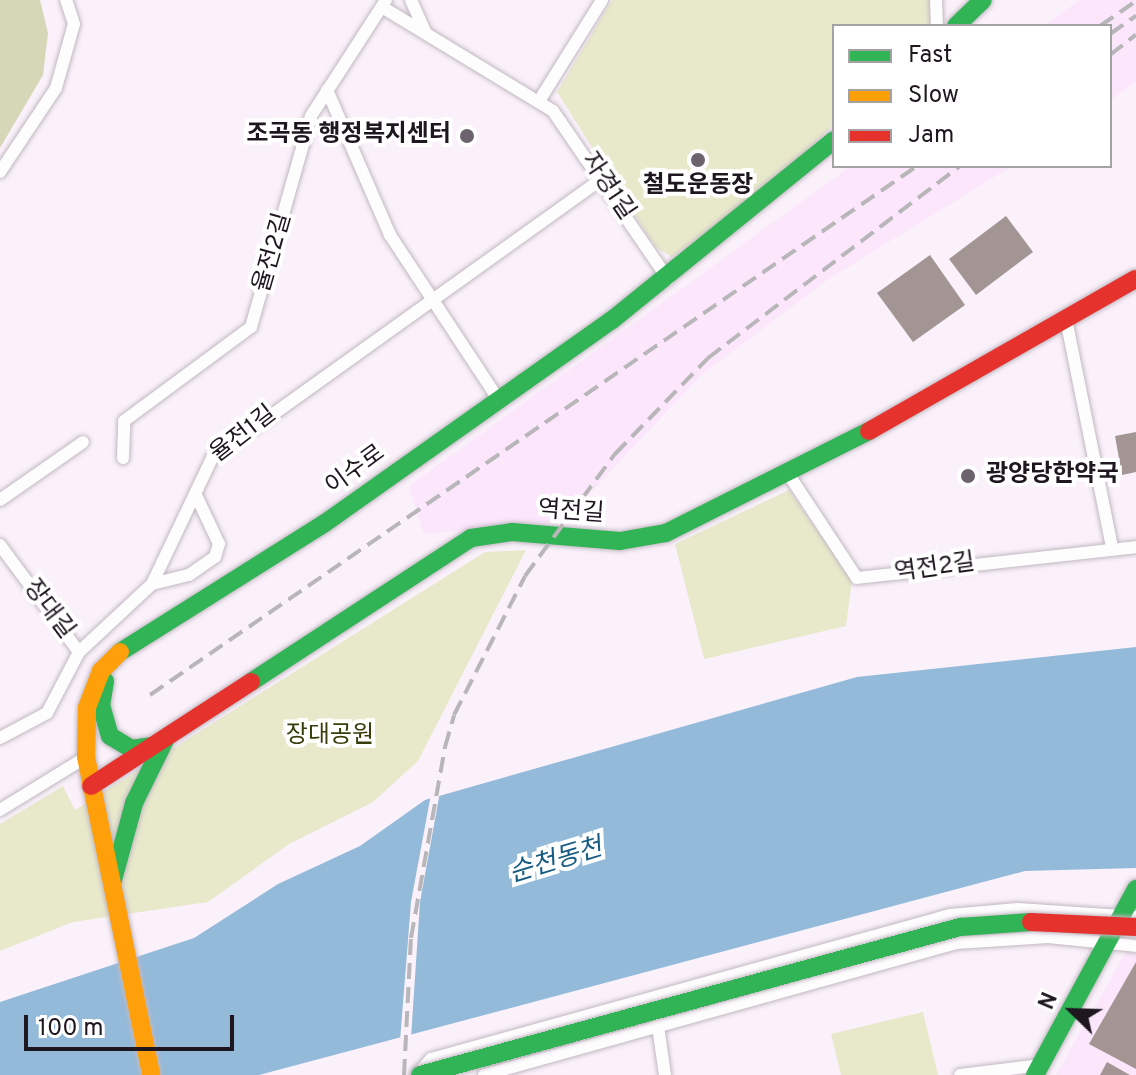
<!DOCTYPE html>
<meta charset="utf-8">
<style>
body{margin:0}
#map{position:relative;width:1136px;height:1075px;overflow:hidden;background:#faf1fa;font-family:Overpass,"Noto Sans KR",sans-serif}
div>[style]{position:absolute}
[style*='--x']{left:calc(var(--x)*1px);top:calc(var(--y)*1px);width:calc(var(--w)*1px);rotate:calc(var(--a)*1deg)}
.built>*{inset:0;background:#fbe6fc}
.green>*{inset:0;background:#e8e9cb}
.forest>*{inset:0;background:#d6d7b7}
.water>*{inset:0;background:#94bad9}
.pier>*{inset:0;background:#faf1fa}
.building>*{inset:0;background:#a49595}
.roads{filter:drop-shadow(0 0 2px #c1b8c1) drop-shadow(0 0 2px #c1b8c1)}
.street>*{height:12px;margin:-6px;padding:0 6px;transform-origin:6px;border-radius:6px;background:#fefdfe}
.fast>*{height:18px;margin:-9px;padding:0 9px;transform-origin:9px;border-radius:9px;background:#30b455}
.slow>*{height:18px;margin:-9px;padding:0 9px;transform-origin:9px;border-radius:9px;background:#ff9f0a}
.jam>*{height:18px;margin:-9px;padding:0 9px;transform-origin:9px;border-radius:9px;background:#e5322d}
.rail>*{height:4px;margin-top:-2px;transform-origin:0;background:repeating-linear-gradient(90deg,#b9b6b9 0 16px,transparent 0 24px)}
.bridges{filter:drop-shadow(0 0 2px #c1b8c1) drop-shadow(0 0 2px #c1b8c1)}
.fast-bridge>*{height:18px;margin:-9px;padding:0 9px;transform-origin:9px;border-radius:9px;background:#30b455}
.jam-bridge>*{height:18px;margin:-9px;padding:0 9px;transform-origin:9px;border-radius:9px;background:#e5322d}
.dots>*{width:22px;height:22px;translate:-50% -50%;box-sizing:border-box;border:4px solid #fff;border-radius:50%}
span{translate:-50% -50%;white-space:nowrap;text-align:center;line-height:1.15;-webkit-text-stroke:8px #fff;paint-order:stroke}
.poi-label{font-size:24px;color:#1f1720;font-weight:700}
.right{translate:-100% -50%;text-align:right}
.left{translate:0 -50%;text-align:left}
.street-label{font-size:24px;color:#1f1720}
.park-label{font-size:24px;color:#383c0a}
.water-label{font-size:26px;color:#185c84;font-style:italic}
.legend{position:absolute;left:832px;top:24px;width:280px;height:144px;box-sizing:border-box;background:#fff;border:2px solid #a5a2a6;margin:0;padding:10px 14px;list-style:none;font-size:24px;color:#1f1720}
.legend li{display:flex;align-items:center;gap:16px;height:40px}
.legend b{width:40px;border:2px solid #a5a2a6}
.north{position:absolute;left:1032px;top:971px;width:80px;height:80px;-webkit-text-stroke:6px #fff;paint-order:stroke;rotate:293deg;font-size:22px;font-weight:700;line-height:32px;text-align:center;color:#1f1720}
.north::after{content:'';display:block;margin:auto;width:28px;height:36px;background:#1f1720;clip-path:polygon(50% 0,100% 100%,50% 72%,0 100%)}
.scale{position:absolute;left:24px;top:1015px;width:210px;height:36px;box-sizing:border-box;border:4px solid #1f1720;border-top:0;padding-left:10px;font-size:24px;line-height:28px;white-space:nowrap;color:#1f1720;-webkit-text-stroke:6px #fff;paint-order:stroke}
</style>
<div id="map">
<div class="built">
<div style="clip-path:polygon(1080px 0,1136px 0,1136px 82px,1110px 100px,1110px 26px,1044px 26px)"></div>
<div style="clip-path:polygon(851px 166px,1012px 166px,830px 278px,700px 376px,563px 522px,424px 534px,409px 486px)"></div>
<div style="clip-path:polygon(1126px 952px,1136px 953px,1136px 1075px,1056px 1075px)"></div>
</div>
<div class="green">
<div style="clip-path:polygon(612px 0,932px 0,933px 26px,834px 26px,834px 125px,756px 196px,672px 257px,655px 247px,557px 92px)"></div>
<div style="clip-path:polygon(789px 490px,852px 580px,846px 626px,704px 659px,675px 544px)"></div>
<div style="clip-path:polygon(526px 550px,418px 761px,373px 802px,289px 844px,208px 902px,73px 922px,0 951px,0 824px,63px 786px,75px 810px,485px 552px)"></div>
<div style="clip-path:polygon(923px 1012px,938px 1075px,841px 1075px,831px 1034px)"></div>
</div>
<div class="forest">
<div style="clip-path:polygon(0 0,40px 0,48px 33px,43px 75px,0 148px)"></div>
</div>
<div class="water">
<div style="clip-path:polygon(1136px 647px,1136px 868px,1025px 871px,259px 1075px,0 1075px,0 1002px,194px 938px,278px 884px,360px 846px,425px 800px,857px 677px)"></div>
</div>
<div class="pier">
<div style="clip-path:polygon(440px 792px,420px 902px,411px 1038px,400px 1041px,411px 902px,431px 794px)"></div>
</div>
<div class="building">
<div style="clip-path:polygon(1006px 216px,1033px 252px,976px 295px,949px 259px)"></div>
<div style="clip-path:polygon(930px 255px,965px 305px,913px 342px,877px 293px)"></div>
<div style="clip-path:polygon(1136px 432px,1136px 472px,1122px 475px,1115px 436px)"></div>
<div style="clip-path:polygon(1136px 962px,1136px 1069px,1089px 1044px)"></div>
<div style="clip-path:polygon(1107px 1062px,1130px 1075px,1100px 1075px)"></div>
</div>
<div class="roads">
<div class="street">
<div style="--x:411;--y:0;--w:36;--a:66"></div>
<div style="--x:936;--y:0;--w:26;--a:88"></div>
<div style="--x:382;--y:7;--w:200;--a:31.3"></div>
<div style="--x:553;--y:111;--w:204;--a:55.6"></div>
<div style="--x:327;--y:90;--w:158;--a:66.5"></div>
<div style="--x:390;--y:235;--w:196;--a:56.6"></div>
<div style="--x:539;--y:101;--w:119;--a:-58"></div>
<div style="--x:0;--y:172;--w:101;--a:-56.3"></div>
<div style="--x:56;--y:88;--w:66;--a:-74.3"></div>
<div style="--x:74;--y:24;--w:25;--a:-108"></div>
<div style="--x:1066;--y:319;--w:233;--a:78.6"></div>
<div style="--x:123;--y:458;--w:37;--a:-88"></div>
<div style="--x:124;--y:421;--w:158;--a:-36.5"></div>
<div style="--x:251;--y:327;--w:219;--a:-74.1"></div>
<div style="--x:311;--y:116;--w:138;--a:-57.1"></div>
<div style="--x:789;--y:475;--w:123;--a:56.6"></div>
<div style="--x:857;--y:578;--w:281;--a:-6.3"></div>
<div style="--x:0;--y:500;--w:101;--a:-34.9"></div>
<div style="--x:0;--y:545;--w:133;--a:53.6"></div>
<div style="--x:152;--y:584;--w:38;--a:-14"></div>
<div style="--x:189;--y:575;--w:32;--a:-35"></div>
<div style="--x:215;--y:557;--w:14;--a:-73"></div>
<div style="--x:219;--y:544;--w:56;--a:-115.2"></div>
<div style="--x:0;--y:738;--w:53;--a:-28"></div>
<div style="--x:47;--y:713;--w:69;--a:-62.3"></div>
<div style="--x:79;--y:652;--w:100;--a:-43"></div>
<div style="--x:152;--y:584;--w:140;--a:-64.5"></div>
<div style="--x:212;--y:458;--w:479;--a:-35.6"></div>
<div style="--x:0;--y:810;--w:101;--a:-31.6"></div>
<div style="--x:657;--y:1019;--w:57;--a:81.9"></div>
<div style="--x:417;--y:1075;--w:21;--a:-49"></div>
<div style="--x:431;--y:1059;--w:539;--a:-15.51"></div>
<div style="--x:950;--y:915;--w:68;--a:-5"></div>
<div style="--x:1018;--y:909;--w:118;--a:3.9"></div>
<div style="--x:484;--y:1075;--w:490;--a:-15.6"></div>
<div style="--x:956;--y:943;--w:92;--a:-3.7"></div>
<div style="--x:1048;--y:937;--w:88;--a:5.8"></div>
<div style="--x:960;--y:1075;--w:82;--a:-7"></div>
</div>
<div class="fast">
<div style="--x:956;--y:26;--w:37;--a:-44"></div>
<div style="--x:120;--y:652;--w:242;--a:-32.2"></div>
<div style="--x:325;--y:523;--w:352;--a:-35.3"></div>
<div style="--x:612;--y:320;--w:286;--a:-39"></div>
<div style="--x:105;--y:681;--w:24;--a:99"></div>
<div style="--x:101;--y:705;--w:32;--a:74"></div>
<div style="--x:110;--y:736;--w:26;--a:31"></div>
<div style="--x:132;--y:749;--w:19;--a:-9"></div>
<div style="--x:251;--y:682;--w:263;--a:-33.2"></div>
<div style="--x:471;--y:538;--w:41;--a:-8.3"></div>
<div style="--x:512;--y:532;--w:108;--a:4.8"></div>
<div style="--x:620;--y:541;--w:47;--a:-9.9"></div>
<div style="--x:666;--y:533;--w:227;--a:-26.7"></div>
<div style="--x:113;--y:880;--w:80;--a:-74.7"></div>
<div style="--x:134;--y:803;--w:70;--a:-63.8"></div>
<div style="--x:1035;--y:1075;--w:212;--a:-61.5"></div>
</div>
<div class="slow">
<div style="--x:120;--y:652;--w:27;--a:135"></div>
<div style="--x:101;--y:671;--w:39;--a:111"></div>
<div style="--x:87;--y:707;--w:50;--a:91.1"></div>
<div style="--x:86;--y:757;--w:325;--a:78.4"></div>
</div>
<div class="jam">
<div style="--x:869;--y:431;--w:307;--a:-29.7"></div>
<div style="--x:91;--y:786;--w:191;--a:-33"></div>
</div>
</div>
<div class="rail">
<div style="--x:1100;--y:26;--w:44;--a:-34.8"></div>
<div style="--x:1110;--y:34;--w:32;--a:-35"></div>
<div style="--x:1110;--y:55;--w:33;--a:-38"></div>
<div style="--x:150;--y:695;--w:932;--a:-34.59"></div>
<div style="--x:404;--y:1075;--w:137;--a:-87.1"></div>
<div style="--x:411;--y:938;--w:194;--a:-79.9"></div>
<div style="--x:445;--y:747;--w:33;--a:-74"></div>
<div style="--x:454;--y:715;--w:156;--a:-62.9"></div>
<div style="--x:525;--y:576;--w:152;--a:-53.6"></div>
<div style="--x:615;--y:454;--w:134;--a:-45.9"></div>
<div style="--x:708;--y:358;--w:317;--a:-37.3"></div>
</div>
<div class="bridges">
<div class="fast-bridge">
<div style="--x:420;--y:1075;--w:560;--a:-15.33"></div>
<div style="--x:960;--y:927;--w:71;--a:-4"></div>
</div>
<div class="jam-bridge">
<div style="--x:1031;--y:922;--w:105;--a:2.7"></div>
</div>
</div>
<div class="dots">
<div style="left:467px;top:136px;background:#6c636c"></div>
<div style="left:698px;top:160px;background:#6c636c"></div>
<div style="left:968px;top:476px;background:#6c636c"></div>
</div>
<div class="poi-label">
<span class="right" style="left:451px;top:136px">조곡동 행정복지센터</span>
<span style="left:698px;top:187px">철도운동장</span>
<span class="left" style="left:986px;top:476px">광양당한약국</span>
</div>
<div class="street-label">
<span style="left:607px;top:187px;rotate:56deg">자경1길</span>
<span style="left:274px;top:253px;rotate:-74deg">율전2길</span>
<span style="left:244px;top:435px;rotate:-38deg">율전1길</span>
<span style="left:356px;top:471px;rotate:-36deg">이수로</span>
<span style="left:571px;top:513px;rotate:4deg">역전길</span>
<span style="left:935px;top:569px;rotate:-8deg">역전2길</span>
<span style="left:48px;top:610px;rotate:53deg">장대길</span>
</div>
<div class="park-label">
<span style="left:330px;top:737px">장대공원</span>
</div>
<div class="water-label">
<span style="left:556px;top:862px;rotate:-17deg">순천동천</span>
</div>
<ul class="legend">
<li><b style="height:10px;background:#30b455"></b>Fast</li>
<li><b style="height:10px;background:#ff9f0a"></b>Slow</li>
<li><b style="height:10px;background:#e5322d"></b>Jam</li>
</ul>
<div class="north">N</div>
<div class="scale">100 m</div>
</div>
